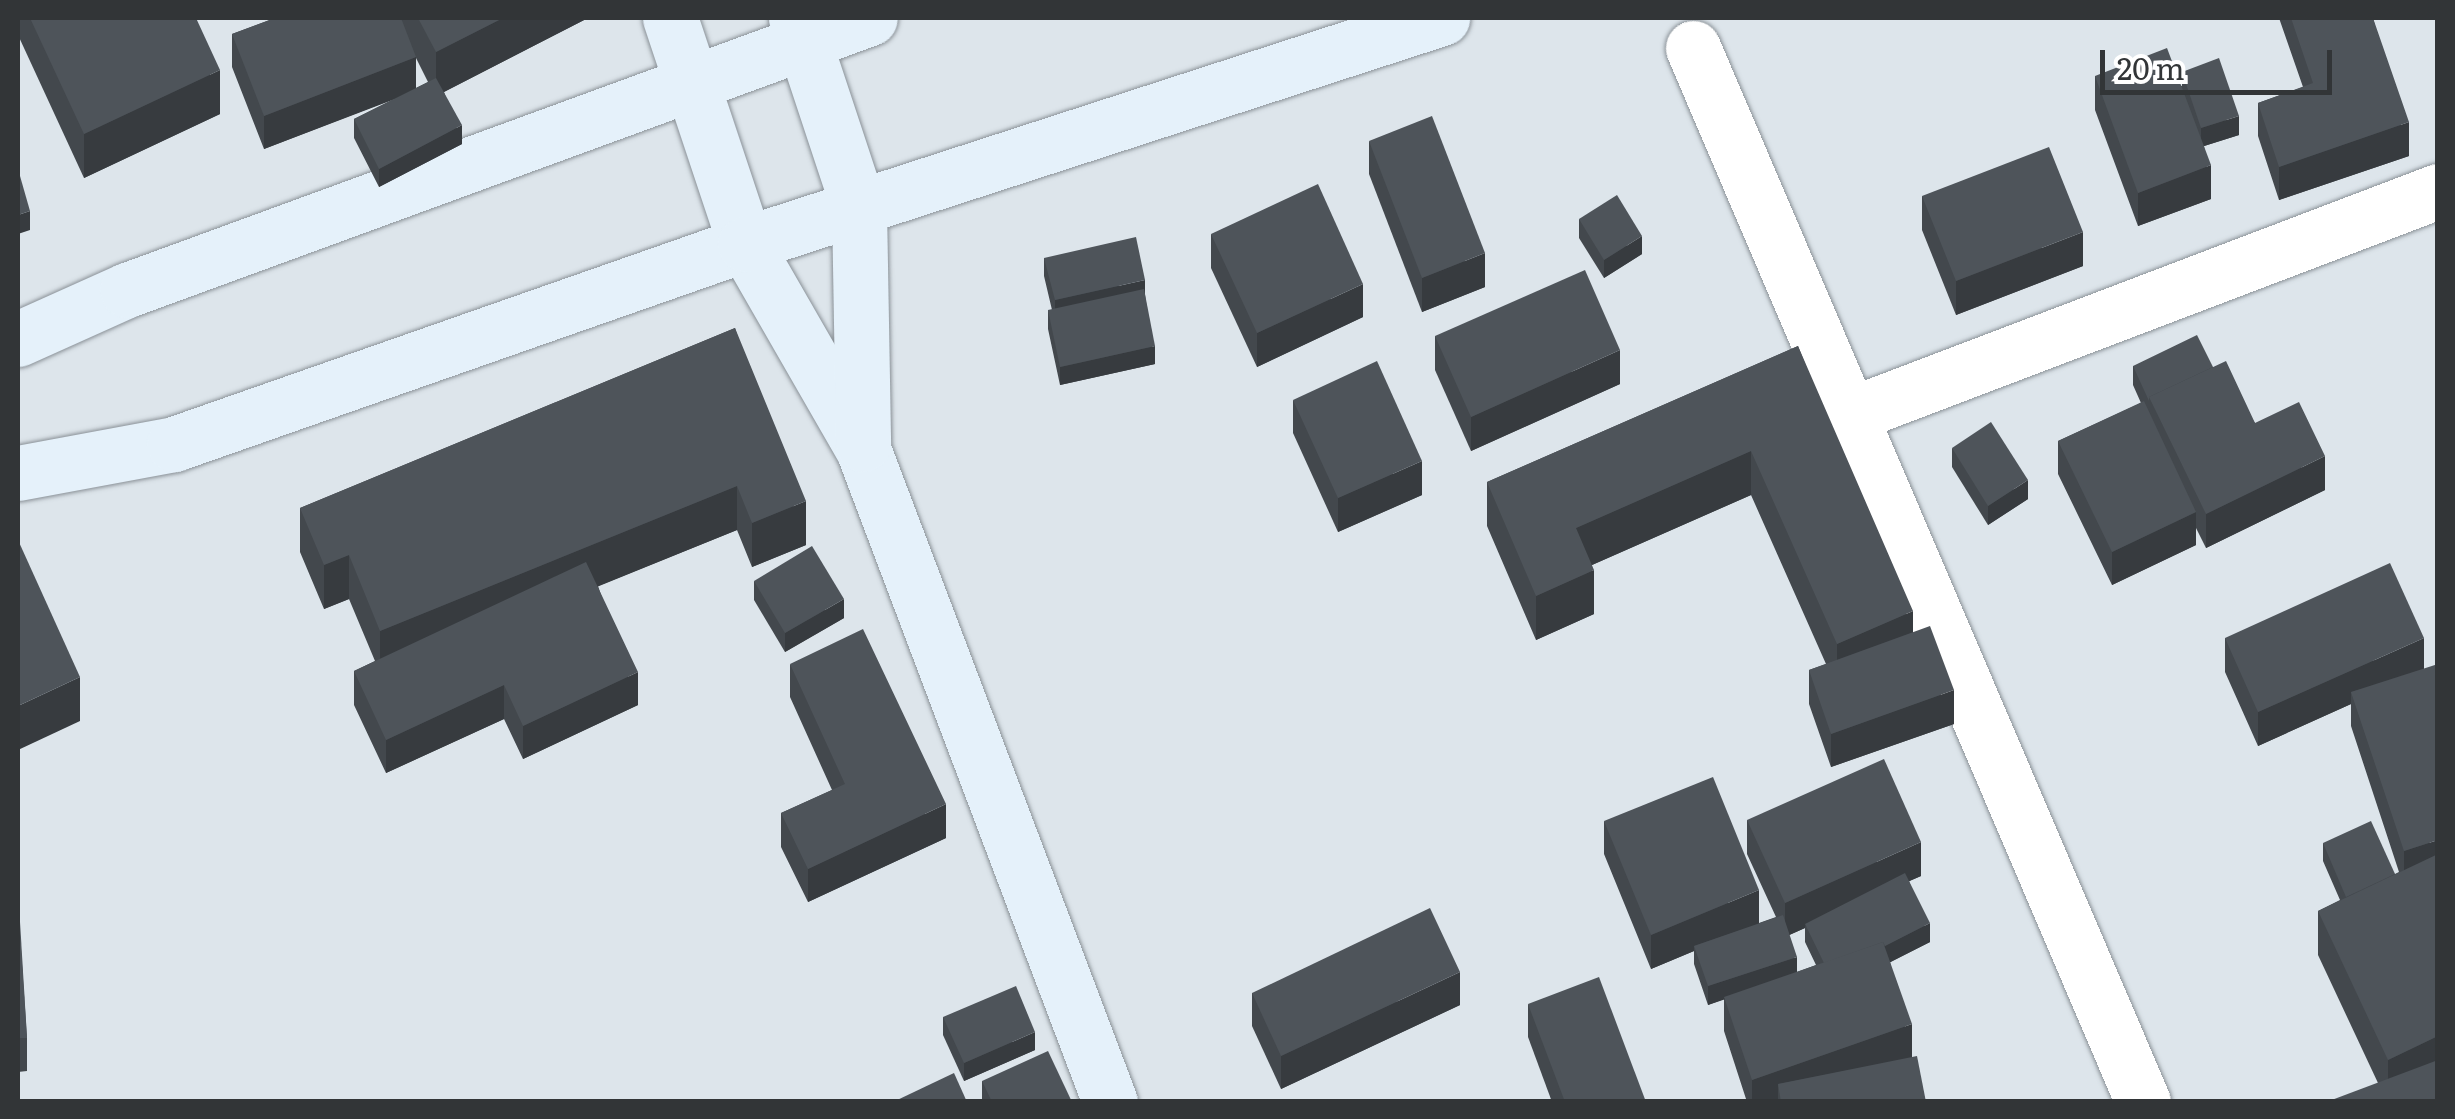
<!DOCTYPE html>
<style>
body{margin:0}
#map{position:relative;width:2455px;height:1119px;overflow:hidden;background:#dde5eb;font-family:Literata,serif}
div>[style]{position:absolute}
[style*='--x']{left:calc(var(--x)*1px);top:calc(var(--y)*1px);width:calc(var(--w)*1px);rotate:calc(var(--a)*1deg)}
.roads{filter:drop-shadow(0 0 2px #8a9197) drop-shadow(0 0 2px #8a9197)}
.street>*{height:55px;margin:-27.5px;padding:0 27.5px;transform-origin:27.5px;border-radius:27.5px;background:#fff}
.secondary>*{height:55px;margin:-27.5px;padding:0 27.5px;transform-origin:27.5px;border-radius:27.5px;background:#e5f1fa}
.wall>*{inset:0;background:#43484d}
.shaded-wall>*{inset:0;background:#373b3f}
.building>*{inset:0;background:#4e545a}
span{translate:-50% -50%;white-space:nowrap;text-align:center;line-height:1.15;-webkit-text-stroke:10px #fff;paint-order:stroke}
.frame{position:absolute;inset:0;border:20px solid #323537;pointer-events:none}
.scale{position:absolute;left:2100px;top:50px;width:232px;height:45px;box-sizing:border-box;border:5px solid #323537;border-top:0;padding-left:12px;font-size:30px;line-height:35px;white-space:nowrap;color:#323537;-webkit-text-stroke:8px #fff;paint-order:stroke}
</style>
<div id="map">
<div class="roads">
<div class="street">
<div style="--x:1693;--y:48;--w:1146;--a:66.88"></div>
<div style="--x:1852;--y:414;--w:627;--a:-20.83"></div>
</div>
<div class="secondary">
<div style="--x:670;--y:18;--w:238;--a:71.6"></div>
<div style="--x:745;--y:244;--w:237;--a:60.1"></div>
<div style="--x:863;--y:449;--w:698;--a:69.28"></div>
<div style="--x:796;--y:18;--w:200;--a:71.7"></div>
<div style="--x:859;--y:208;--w:236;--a:89"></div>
<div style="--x:18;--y:339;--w:120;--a:-24.2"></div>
<div style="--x:127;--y:290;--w:791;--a:-20.11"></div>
<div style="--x:18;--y:473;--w:159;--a:-10.5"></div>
<div style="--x:174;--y:444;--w:605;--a:-19.3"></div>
<div style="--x:745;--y:244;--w:733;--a:-17.97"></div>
</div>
</div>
<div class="wall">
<div style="clip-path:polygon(18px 18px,196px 18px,220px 114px,84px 178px,18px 35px)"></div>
<div style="clip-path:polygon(evenodd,275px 18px,588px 18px,444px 92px,462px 144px,379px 187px,354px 138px,354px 119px,396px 98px,264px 149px,232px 67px,232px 34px,275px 18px,416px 58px,428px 82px,416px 88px,416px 58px)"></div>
<div style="clip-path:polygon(2279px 18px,2373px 18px,2409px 156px,2279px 200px,2258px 136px,2258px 103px,2303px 87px)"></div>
<div style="clip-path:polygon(2182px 72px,2239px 135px,2204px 146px,2211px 199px,2138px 226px,2095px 110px,2095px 76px,2182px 86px)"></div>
<div style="clip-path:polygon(1369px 141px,1485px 287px,1422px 312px,1369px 174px)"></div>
<div style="clip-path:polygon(1922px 196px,2083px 266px,1956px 315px,1922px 230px)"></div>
<div style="clip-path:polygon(1579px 219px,1642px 254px,1604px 278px,1579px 238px)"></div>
<div style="clip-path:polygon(1211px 234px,1363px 317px,1257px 367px,1211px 268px)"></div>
<div style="clip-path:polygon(1044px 258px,1145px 295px,1155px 364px,1060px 385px,1048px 329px,1048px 310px,1052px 310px,1044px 276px)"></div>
<div style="clip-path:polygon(735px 328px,806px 545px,752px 567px,737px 530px,598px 586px,638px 705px,523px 759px,504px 719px,386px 773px,354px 705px,354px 671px,375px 661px,349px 599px,324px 609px,300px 552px,300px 508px)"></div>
<div style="clip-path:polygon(1435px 336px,1620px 384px,1471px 451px,1435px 370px)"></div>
<div style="clip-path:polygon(1798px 346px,1913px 632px,1954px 724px,1831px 767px,1809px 704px,1809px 670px,1826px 664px,1751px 495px,1592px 565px,1594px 614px,1536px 640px,1487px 526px,1487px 482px)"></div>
<div style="clip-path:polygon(2133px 366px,2213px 367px,2255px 423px,2325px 490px,2206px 548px,2196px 528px,2196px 545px,2112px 585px,2058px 474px,2058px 441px,2141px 403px,2133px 385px)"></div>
<div style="clip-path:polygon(1293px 400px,1422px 495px,1338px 532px,1293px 433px)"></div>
<div style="clip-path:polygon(1952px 448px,2028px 499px,1988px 525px,1952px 467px)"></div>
<div style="clip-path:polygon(754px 581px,844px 618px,785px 652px,754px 600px)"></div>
<div style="clip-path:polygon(2225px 638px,2424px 668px,2438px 1102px,2378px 1083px,2318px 955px,2318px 911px,2340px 900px,2323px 861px,2323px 843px,2395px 874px,2399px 872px,2351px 726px,2351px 704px,2258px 746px,2225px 672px)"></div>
<div style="clip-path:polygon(790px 664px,946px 838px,808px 902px,781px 847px,781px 813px,832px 790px,790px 697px)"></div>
<div style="clip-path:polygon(evenodd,1747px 820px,1921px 876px,1909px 881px,1930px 942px,1890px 962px,1912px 1057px,1926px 1102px,1747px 1102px,1724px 1031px,1724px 999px,1708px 1005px,1694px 964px,1694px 951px,1651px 969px,1604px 854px,1604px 821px,1759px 923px,1776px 917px,1747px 854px,1747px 820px,1805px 928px,1805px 942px,1816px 965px,1797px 972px,1789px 935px,1805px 928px)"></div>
<div style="clip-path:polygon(18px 905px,27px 1038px,27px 1071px,18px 1072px)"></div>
<div style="clip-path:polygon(1252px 993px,1460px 1005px,1281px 1089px,1252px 1026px)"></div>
<div style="clip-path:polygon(1528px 1004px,1646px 1102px,1552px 1102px,1528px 1037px)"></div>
<div style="clip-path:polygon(943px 1017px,1035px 1050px,964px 1081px,943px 1035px)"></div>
<div style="clip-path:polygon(982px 1081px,1072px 1102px,982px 1102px)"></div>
</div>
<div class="shaded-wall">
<div style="clip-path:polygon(503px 18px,588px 18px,436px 96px,436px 52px)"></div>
<div style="clip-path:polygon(416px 57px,416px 91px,264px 149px,264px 116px)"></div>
<div style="clip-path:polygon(220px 70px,220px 114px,84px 178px,84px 134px)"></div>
<div style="clip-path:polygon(2239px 116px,2239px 135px,2201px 147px,2201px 128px)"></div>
<div style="clip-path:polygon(2409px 122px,2409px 156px,2279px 200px,2279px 167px)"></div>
<div style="clip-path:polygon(462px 125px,462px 144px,379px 187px,379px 169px)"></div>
<div style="clip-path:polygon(2211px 165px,2211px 199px,2138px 226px,2138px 193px)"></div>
<div style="clip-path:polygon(30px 211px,30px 230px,18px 234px,18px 215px)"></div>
<div style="clip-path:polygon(2083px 232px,2083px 266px,1956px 315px,1956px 281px)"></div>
<div style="clip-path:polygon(1642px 236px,1642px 254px,1604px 278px,1604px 260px)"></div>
<div style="clip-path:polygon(1485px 253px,1485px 287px,1422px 312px,1422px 278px)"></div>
<div style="clip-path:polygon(1145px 280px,1145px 299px,1055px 319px,1055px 300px)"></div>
<div style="clip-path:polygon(1363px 284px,1363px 317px,1257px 367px,1257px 333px)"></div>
<div style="clip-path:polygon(1155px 346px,1155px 364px,1060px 385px,1060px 367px)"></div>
<div style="clip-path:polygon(1620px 350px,1620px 384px,1471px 451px,1471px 417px)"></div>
<div style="clip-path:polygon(1751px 451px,1751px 495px,1576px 572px,1576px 528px)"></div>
<div style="clip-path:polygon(2325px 456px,2325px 490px,2206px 548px,2206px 514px)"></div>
<div style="clip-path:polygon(1422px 461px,1422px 495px,1338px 532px,1338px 498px)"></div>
<div style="clip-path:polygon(2028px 480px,2028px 499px,1988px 525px,1988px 506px)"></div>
<div style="clip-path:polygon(737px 486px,737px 530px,380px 675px,380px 631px)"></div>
<div style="clip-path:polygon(806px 501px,806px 545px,752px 567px,752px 523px)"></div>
<div style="clip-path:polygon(2196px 512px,2196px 545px,2112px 585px,2112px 552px)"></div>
<div style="clip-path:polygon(349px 555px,349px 599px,324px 609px,324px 565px)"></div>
<div style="clip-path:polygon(1594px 570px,1594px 614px,1536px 640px,1536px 596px)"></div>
<div style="clip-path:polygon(844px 599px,844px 618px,785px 652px,785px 633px)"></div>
<div style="clip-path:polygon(1913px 611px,1913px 655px,1837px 688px,1837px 644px)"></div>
<div style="clip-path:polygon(2424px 638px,2424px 672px,2351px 692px,2351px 704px,2258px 746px,2258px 712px)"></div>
<div style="clip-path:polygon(638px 672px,638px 705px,523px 759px,523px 726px)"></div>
<div style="clip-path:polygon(80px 677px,80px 721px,18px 750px,18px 706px)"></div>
<div style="clip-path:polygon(504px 685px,504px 719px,386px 773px,386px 740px)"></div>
<div style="clip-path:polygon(1954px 690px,1954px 724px,1831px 767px,1831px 734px)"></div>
<div style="clip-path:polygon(946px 804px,946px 838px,808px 902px,808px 869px)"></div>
<div style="clip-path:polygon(2438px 840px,2438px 874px,2404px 885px,2404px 851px)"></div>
<div style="clip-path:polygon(1921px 842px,1921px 876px,1806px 927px,1805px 924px,1805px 928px,1785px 937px,1785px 903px)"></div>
<div style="clip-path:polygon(1759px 890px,1759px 924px,1694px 946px,1694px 951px,1651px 969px,1651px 935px)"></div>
<div style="clip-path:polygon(1930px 923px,1930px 942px,1830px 993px,1830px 974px)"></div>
<div style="clip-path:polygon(1797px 957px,1797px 975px,1708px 1005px,1708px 986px)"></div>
<div style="clip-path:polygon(1460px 972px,1460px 1005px,1281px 1089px,1281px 1056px)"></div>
<div style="clip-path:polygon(1912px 1024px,1912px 1058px,1778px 1084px,1778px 1102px,1752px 1102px,1752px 1080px)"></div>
<div style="clip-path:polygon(1035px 1032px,1035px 1050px,964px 1081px,964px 1063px)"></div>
<div style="clip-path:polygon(2438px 1036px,2438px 1080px,2388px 1102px,2388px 1060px)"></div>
</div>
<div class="building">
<div style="clip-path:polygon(30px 18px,196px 18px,220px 70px,84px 134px)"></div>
<div style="clip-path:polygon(275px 18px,401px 18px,416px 57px,264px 116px,232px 34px)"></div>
<div style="clip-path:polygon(418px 18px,503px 18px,436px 52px)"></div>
<div style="clip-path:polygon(2291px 18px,2373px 18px,2409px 122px,2279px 167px,2258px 103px,2313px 83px)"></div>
<div style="clip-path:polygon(2167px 48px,2211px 165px,2138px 193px,2095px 76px)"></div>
<div style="clip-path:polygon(2219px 58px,2239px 116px,2201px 128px,2182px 72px)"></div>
<div style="clip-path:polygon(436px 78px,462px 125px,379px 169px,354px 119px)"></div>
<div style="clip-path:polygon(1432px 116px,1485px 253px,1422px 278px,1369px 141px)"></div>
<div style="clip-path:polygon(2049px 147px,2083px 232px,1956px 281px,1922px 196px)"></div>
<div style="clip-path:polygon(18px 169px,30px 211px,18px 215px)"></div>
<div style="clip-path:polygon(1318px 184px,1363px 284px,1257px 333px,1211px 234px)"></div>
<div style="clip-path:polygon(1617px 195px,1642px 236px,1604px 260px,1579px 219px)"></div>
<div style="clip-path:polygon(1136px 237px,1145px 280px,1055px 300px,1044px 258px)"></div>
<div style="clip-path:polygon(1585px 270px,1620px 350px,1471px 417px,1435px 336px)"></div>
<div style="clip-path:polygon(1144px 289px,1155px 346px,1060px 367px,1048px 310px)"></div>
<div style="clip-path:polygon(735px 328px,806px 501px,752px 523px,737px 486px,380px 631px,349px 555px,324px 565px,300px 508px)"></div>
<div style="clip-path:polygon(2197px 335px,2213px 367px,2149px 397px,2149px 401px,2133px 366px)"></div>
<div style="clip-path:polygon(1798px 346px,1913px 611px,1837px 644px,1751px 451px,1576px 528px,1594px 570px,1536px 596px,1487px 482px)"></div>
<div style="clip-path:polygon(1377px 361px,1422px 461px,1338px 498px,1293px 400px)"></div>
<div style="clip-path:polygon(2226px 361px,2255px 423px,2299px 402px,2325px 456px,2206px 514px,2149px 397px)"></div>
<div style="clip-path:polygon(2144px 401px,2196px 512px,2112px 552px,2058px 441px)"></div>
<div style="clip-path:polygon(1991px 422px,2028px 480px,1988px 506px,1952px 448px)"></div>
<div style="clip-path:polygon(18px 540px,80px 677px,18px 706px)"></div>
<div style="clip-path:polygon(812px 546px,844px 599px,785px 633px,754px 581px)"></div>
<div style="clip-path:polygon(586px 562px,638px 672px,523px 726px,504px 685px,386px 740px,354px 671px)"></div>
<div style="clip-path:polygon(2390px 563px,2424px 638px,2258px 712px,2225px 638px)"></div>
<div style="clip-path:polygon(1930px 626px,1954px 690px,1831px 734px,1809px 670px)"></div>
<div style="clip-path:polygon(863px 629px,946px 804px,808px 869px,781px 813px,845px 784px,790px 664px)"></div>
<div style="clip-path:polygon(2438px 664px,2438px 840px,2404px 851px,2351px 692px)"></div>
<div style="clip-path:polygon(1884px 759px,1921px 842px,1785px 903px,1747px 820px)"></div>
<div style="clip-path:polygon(1713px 777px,1759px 890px,1651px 935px,1604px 821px)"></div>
<div style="clip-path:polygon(2371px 821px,2395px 874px,2346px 897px,2323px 843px)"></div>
<div style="clip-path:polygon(2438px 854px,2438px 1036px,2388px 1060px,2318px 911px)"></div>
<div style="clip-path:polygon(1905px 873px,1930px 923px,1885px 946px,1883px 942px,1824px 963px,1805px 924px)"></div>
<div style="clip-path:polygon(18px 905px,19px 905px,27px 1038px,18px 1038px)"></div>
<div style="clip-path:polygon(1430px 908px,1460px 972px,1281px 1056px,1252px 993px)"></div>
<div style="clip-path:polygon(1783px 915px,1797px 957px,1708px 986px,1694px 946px)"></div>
<div style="clip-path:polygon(1883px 942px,1912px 1024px,1752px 1080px,1724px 997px)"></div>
<div style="clip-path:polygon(1599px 977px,1646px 1102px,1565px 1102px,1528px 1004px)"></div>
<div style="clip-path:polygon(1016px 986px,1035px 1032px,964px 1063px,943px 1017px)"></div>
<div style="clip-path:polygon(1048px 1051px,1072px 1102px,992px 1102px,982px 1081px)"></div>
<div style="clip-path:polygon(1917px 1056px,1926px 1102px,1781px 1102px,1778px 1084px)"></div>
<div style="clip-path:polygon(2438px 1060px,2438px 1102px,2329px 1101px)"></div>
<div style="clip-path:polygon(954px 1073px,967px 1102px,893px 1102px)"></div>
</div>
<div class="frame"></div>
<div class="scale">20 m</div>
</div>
